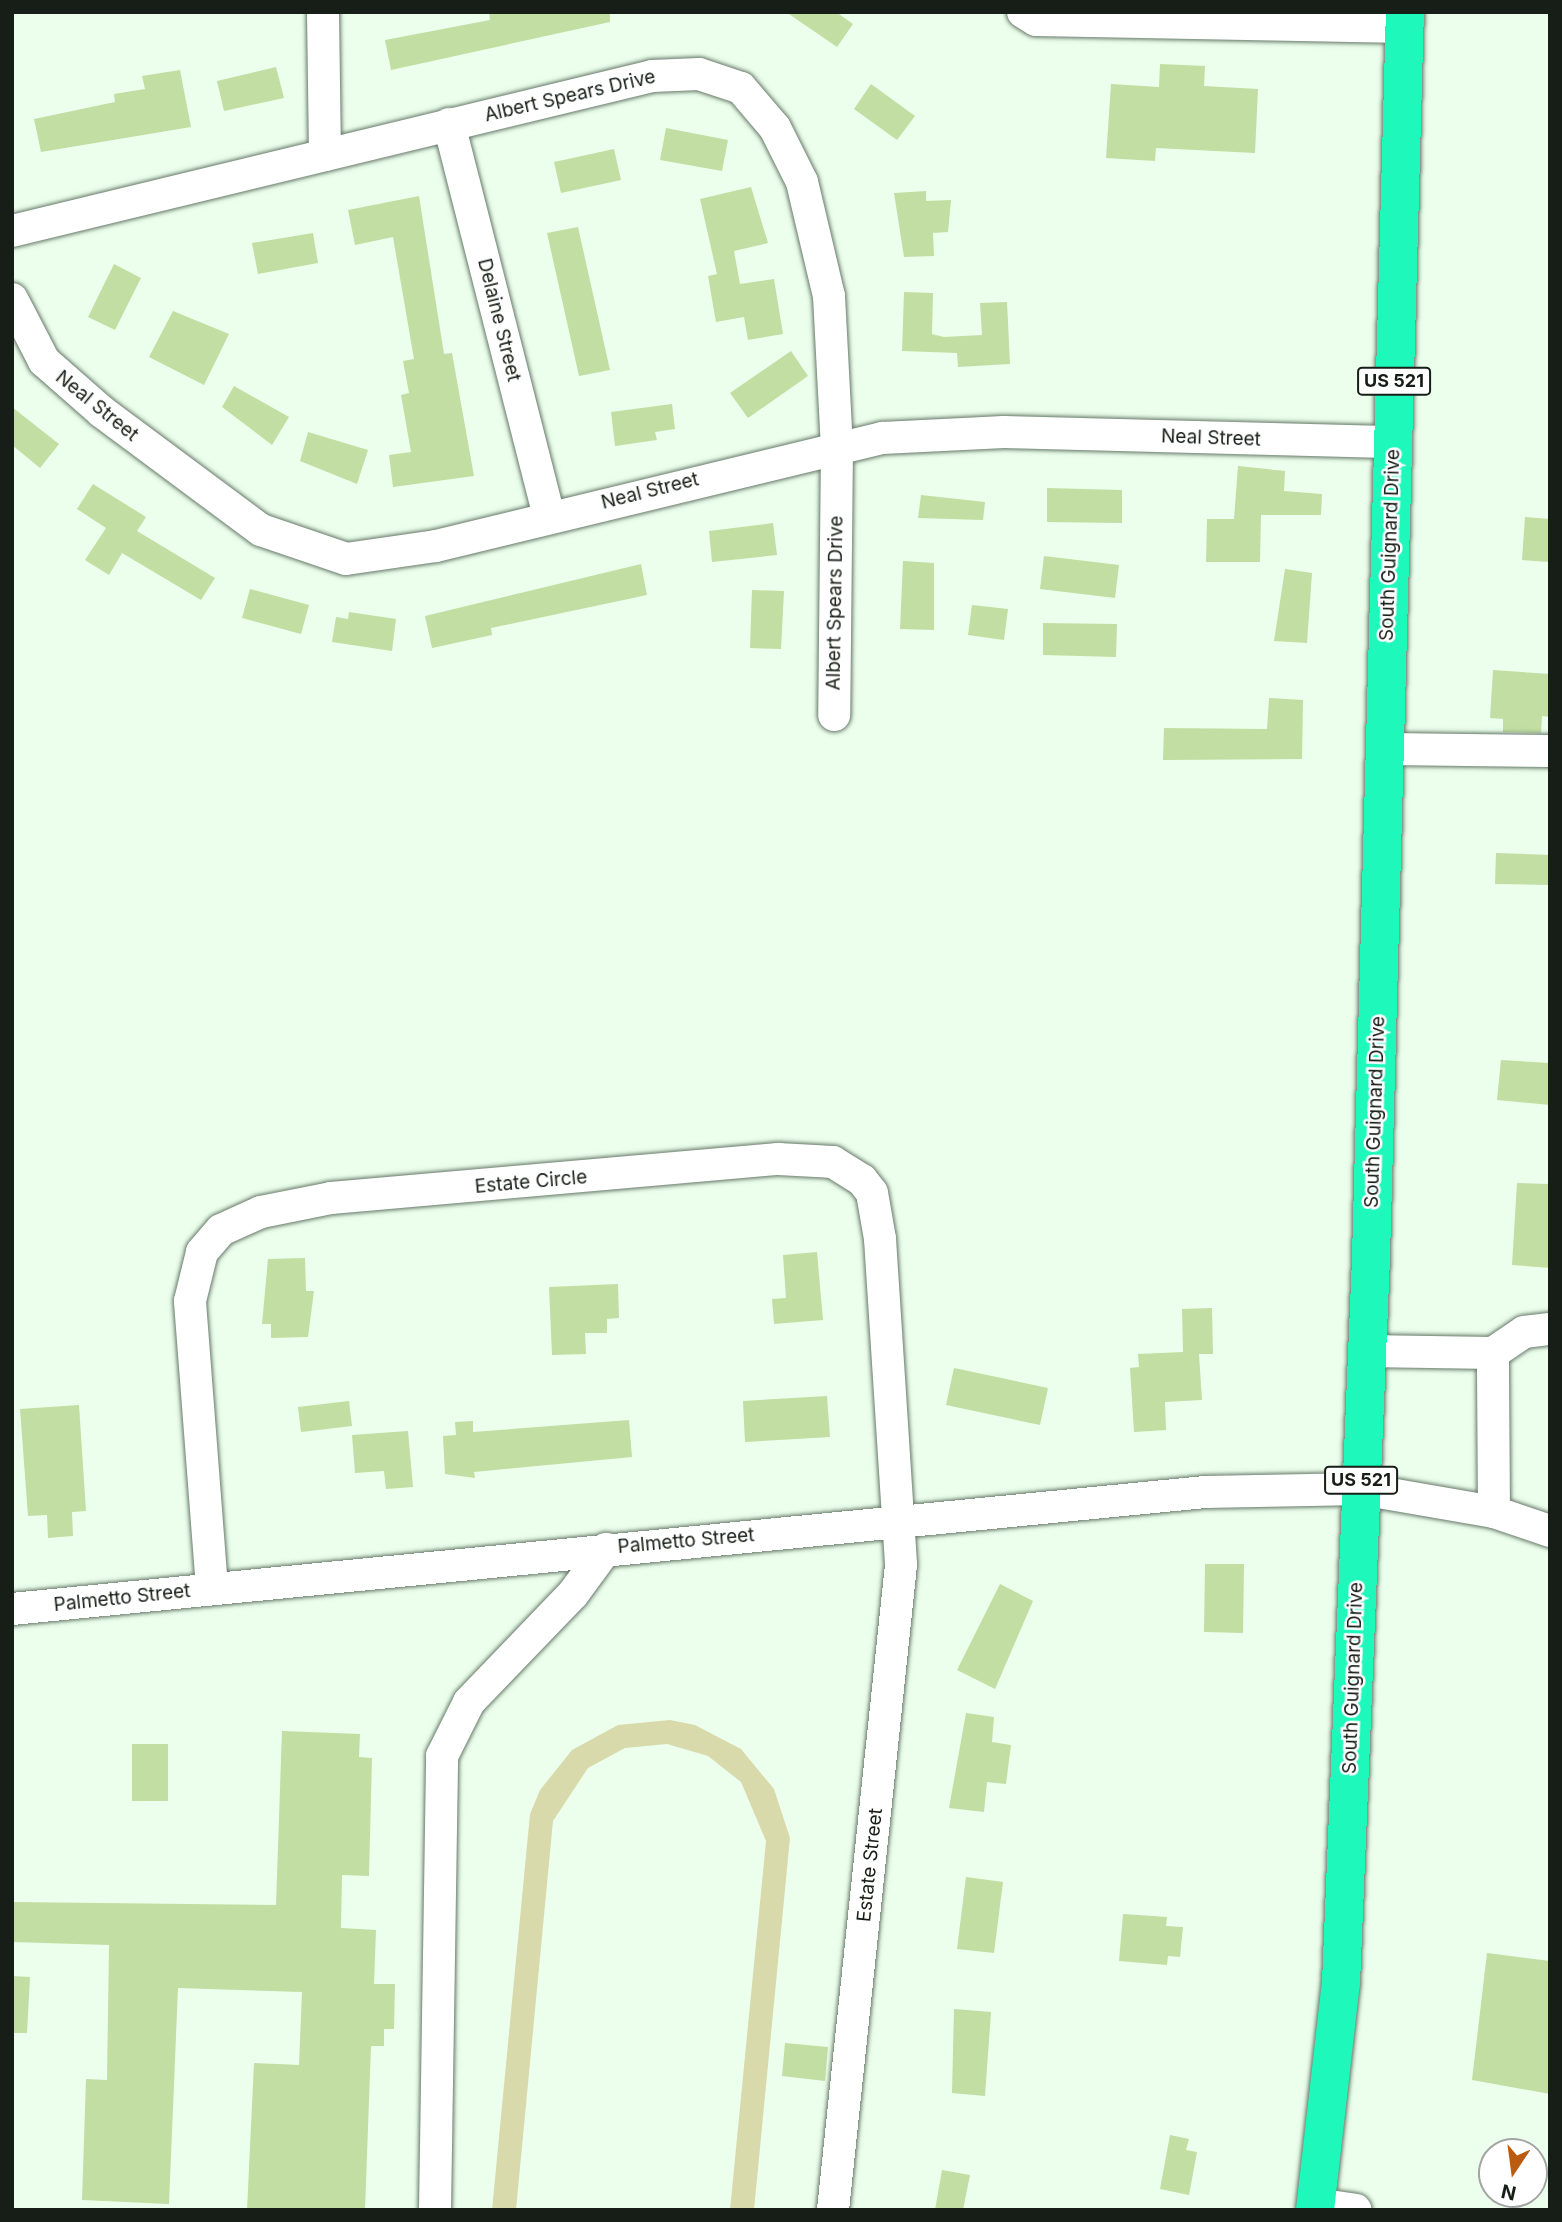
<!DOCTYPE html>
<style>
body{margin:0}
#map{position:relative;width:1562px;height:2222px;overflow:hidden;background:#ebffec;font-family:Inter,sans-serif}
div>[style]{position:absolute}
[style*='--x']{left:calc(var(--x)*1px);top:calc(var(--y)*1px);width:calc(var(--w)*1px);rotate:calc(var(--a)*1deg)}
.green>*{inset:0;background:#d9daac}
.building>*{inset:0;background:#c2dea2}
.roads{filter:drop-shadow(0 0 2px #677969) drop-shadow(0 0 2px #677969)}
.minor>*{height:32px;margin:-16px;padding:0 16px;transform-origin:16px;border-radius:16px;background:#fff}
.highway>*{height:38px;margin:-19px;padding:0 19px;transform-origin:19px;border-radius:19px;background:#1ff8bb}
span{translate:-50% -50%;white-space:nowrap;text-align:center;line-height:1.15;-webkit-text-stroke:5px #fff;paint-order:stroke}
.shield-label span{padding:2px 5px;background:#fff;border:2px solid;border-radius:5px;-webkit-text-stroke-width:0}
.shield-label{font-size:18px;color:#171e18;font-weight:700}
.street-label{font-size:19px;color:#171e18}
.frame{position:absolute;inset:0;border:14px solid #171e18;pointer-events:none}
.north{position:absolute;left:1478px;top:2138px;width:70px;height:70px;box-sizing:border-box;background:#fff;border:2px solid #a2a5a3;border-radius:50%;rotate:193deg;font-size:19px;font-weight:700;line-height:28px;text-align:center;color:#171e18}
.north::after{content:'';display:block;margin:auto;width:24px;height:32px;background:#ba5b12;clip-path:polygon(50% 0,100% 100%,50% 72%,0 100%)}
</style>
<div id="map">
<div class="green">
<div style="clip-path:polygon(670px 1720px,695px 1725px,741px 1749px,774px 1789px,790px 1838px,754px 2210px,730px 2210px,766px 1841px,741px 1782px,708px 1756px,667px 1744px,625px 1748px,588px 1768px,553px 1821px,516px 2210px,492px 2210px,530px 1814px,540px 1790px,572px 1750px,618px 1725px)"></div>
</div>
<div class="building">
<div style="clip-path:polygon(489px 12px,610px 12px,610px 22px,391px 70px,385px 40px,490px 20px)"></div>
<div style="clip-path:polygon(786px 12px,836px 12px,853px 24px,837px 47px)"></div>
<div style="clip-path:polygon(1160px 64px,1205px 66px,1204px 86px,1258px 89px,1255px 153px,1156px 148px,1155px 161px,1106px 158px,1111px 84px,1159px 87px)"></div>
<div style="clip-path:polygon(276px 67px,284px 98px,224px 111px,217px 81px)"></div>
<div style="clip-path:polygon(180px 70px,191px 127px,41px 152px,34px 119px,115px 102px,114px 94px,145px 89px,142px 76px)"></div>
<div style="clip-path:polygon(871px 84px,915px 116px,897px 140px,854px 109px)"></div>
<div style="clip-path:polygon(666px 128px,728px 140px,722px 171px,660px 160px)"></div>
<div style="clip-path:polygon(614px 149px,621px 180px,561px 193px,554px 162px)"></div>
<div style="clip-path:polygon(751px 187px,768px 243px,734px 251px,740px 284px,774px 279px,783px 334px,748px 340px,744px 317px,716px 322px,708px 276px,717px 274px,700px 199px)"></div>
<div style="clip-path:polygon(926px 191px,926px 201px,951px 200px,948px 232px,933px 233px,934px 256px,904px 257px,894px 193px)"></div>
<div style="clip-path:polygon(419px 196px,444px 354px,452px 353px,474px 476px,393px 487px,389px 455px,411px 452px,401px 395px,409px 393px,403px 361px,414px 359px,393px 237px,355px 245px,348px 210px)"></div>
<div style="clip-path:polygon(578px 227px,610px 370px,579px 376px,547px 233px)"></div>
<div style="clip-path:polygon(313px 233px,318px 263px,258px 274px,252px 243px)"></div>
<div style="clip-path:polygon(114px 264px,141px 278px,115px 330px,88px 317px)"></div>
<div style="clip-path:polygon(904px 292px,933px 293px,932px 334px,944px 337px,982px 335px,980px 303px,1007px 302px,1010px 364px,958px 367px,957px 353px,902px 351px)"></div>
<div style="clip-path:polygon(173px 311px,229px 334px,204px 385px,149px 357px)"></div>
<div style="clip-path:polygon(791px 351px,808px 376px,748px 418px,730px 393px)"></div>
<div style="clip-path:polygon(234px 386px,289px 417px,272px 445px,222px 407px)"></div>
<div style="clip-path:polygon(672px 404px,675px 429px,655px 432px,657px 440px,615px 446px,611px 412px)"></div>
<div style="clip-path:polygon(12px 407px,59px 444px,40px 468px,12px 445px)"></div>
<div style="clip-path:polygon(308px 432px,368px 450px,357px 484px,300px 461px)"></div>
<div style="clip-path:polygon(1238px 466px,1285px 471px,1284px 491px,1322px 494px,1321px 515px,1261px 515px,1260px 562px,1206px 562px,1207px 519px,1234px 519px)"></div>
<div style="clip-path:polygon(93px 484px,146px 517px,137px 531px,215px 578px,201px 600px,122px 553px,109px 575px,85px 560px,106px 528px,77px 509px)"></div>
<div style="clip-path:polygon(1047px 488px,1122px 490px,1122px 523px,1047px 522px)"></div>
<div style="clip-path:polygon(921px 495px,985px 502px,983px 520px,918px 518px)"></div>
<div style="clip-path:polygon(1525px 517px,1550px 519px,1550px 562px,1522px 560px)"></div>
<div style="clip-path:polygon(773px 523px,777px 555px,712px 562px,709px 531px)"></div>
<div style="clip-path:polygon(1044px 556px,1119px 565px,1115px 598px,1040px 589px)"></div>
<div style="clip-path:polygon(903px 561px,934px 563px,934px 630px,900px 629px)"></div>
<div style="clip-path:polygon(641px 564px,647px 595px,491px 628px,492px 635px,432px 648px,425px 616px)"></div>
<div style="clip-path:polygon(1285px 569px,1312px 573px,1307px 643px,1274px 641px)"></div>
<div style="clip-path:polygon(250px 589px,309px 605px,301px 634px,242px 618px)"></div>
<div style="clip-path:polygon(752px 590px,784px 591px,781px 649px,750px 648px)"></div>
<div style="clip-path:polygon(972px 605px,1008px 609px,1004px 640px,968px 635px)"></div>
<div style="clip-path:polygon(349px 612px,396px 619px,392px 651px,332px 642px,336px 617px,348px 619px)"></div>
<div style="clip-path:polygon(1043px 623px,1117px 624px,1116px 657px,1043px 655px)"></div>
<div style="clip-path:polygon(1493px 670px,1550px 674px,1550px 717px,1542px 716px,1541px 733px,1503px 732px,1503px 719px,1490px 718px)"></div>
<div style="clip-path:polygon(1269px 698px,1303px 700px,1302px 759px,1163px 760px,1164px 728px,1267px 729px)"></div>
<div style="clip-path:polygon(1496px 853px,1550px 855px,1550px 885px,1495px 884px)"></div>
<div style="clip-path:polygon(1501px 1060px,1550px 1063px,1550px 1105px,1497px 1100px)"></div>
<div style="clip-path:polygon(1517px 1183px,1550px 1184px,1550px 1268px,1512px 1265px)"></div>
<div style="clip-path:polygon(817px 1252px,823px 1320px,774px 1324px,772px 1299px,786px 1298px,783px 1255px)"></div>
<div style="clip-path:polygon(305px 1258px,306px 1291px,314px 1291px,308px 1337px,271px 1338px,271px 1324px,262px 1324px,268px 1259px)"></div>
<div style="clip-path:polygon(618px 1284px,619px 1318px,607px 1319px,607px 1333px,585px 1333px,586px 1354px,552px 1355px,549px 1287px)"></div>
<div style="clip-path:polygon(1212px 1308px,1213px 1354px,1199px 1354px,1202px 1400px,1165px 1402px,1166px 1430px,1134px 1432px,1130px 1368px,1139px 1367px,1138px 1354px,1183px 1352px,1182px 1309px)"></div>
<div style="clip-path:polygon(954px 1368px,1048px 1388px,1040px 1425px,946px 1405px)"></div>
<div style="clip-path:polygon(827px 1396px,830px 1437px,745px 1442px,743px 1401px)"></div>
<div style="clip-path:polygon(349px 1401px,352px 1426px,301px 1432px,298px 1407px)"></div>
<div style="clip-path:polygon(79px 1405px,86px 1511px,72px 1512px,73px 1536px,48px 1538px,47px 1515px,28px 1516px,20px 1409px)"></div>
<div style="clip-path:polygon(629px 1420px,632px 1457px,474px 1472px,475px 1478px,445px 1474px,443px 1436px,456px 1435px,455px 1422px,473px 1421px,473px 1432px)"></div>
<div style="clip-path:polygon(408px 1431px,413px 1487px,386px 1489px,384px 1471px,355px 1473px,352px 1435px)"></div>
<div style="clip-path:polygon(1205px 1564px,1244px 1564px,1243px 1633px,1204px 1632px)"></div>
<div style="clip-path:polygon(1000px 1584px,1033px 1601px,995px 1689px,957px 1670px)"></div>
<div style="clip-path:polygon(966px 1713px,994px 1717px,992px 1742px,1011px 1745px,1006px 1784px,987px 1782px,984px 1812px,949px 1808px)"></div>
<div style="clip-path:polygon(282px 1731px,360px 1734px,359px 1757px,372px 1758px,369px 1876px,342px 1875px,341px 1928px,376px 1930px,374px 1984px,395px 1984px,394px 2029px,384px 2029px,384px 2046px,371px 2046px,365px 2210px,247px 2210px,254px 2063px,299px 2065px,302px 1992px,178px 1988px,169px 2204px,82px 2200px,86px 2079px,107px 2080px,109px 1945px,12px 1942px,12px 1902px,276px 1905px)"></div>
<div style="clip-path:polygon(132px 1744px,168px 1744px,168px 1801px,132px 1801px)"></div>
<div style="clip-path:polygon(966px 1877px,1003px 1882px,994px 1953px,957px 1949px)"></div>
<div style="clip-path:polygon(1123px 1914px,1167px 1917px,1166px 1926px,1183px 1927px,1180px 1957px,1168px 1956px,1167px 1965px,1119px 1961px)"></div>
<div style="clip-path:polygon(1487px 1953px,1550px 1961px,1550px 2094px,1472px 2080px)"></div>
<div style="clip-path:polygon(12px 1976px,30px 1977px,27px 2033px,12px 2033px)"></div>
<div style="clip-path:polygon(954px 2009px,991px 2012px,985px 2096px,952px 2093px)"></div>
<div style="clip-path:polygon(785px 2043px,828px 2047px,825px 2081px,782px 2076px)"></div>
<div style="clip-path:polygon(1170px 2135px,1189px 2139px,1186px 2150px,1197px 2152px,1189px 2195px,1160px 2189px)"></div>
<div style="clip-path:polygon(942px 2170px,970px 2175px,963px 2210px,935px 2210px)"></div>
</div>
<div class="roads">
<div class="minor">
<div style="--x:323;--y:12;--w:143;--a:89.2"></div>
<div style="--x:1023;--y:12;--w:15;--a:32"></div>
<div style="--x:1036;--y:20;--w:368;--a:1.1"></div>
<div style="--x:449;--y:124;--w:405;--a:75.7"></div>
<div style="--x:12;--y:231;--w:659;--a:-13.61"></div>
<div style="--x:652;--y:76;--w:47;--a:-2.4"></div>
<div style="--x:699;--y:74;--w:44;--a:18.4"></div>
<div style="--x:741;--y:88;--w:52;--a:49.6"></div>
<div style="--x:775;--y:128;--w:60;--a:63.4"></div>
<div style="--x:802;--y:182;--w:117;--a:76.7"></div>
<div style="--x:829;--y:296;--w:152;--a:87"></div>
<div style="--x:837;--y:448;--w:267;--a:90.6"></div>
<div style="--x:12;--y:299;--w:70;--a:62.7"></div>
<div style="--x:44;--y:361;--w:77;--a:41.3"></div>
<div style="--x:102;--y:412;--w:198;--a:36.6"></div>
<div style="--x:261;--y:530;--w:90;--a:18.8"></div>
<div style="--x:346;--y:559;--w:91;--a:-8.2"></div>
<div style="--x:436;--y:546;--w:459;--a:-13.6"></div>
<div style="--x:882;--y:438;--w:122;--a:-2.8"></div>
<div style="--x:1004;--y:432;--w:388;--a:1.5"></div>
<div style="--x:1384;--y:749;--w:166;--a:0.7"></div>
<div style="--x:1493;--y:1353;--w:37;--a:-34"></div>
<div style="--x:1524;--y:1332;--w:26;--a:-7"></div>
<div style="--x:1494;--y:1512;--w:59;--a:18.7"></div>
<div style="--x:212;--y:1588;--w:288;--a:-94.4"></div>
<div style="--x:190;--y:1301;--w:50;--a:-76.2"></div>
<div style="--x:202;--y:1252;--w:29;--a:-49"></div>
<div style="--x:221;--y:1230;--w:44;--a:-24.2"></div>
<div style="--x:261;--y:1212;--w:71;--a:-11.3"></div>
<div style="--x:331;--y:1198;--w:449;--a:-5"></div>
<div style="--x:778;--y:1159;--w:55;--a:3.1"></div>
<div style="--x:833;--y:1162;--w:34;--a:32"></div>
<div style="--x:862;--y:1180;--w:16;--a:52"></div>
<div style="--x:872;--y:1193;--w:47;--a:80.1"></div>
<div style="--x:880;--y:1239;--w:327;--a:86.3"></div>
<div style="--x:901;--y:1565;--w:649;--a:96.02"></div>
<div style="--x:12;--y:1609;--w:1199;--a:-5.6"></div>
<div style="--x:1205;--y:1492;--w:156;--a:-1.1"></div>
<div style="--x:1361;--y:1489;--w:135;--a:9.8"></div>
<div style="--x:1494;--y:1512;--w:159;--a:-90.4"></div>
<div style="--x:1493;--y:1353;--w:127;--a:-179.1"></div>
<div style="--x:1316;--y:2204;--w:40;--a:8.5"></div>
<div style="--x:435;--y:2210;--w:454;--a:-89.1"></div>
<div style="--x:442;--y:1756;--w:60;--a:-63.4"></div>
<div style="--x:469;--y:1702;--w:150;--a:-46.1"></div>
<div style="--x:573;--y:1594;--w:56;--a:-53.7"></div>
</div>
<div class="highway">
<div style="--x:1315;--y:2210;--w:228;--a:-83.5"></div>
<div style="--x:1341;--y:1983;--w:727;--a:-87.63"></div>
<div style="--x:1371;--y:1257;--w:1245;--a:-88.44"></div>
</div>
</div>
<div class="shield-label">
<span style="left:1394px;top:381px">US 521</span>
<span style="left:1361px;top:1480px">US 521</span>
</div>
<div class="street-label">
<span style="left:570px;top:96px;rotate:-13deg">Albert Spears Drive</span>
<span style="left:499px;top:320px;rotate:76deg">Delaine Street</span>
<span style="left:97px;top:406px;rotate:39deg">Neal Street</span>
<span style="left:1211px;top:438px;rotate:2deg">Neal Street</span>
<span style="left:650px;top:491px;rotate:-14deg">Neal Street</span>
<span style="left:1390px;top:545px;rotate:-88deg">South Guignard Drive</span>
<span style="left:835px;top:603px;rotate:-89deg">Albert Spears Drive</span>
<span style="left:1375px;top:1112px;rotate:-88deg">South Guignard Drive</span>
<span style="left:531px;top:1182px;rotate:-5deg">Estate Circle</span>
<span style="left:686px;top:1541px;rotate:-5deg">Palmetto Street</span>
<span style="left:122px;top:1598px;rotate:-6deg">Palmetto Street</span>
<span style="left:1353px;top:1678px;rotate:-88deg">South Guignard Drive</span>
<span style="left:870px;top:1865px;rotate:-84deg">Estate Street</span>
</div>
<div class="frame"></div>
<div class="north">N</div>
</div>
